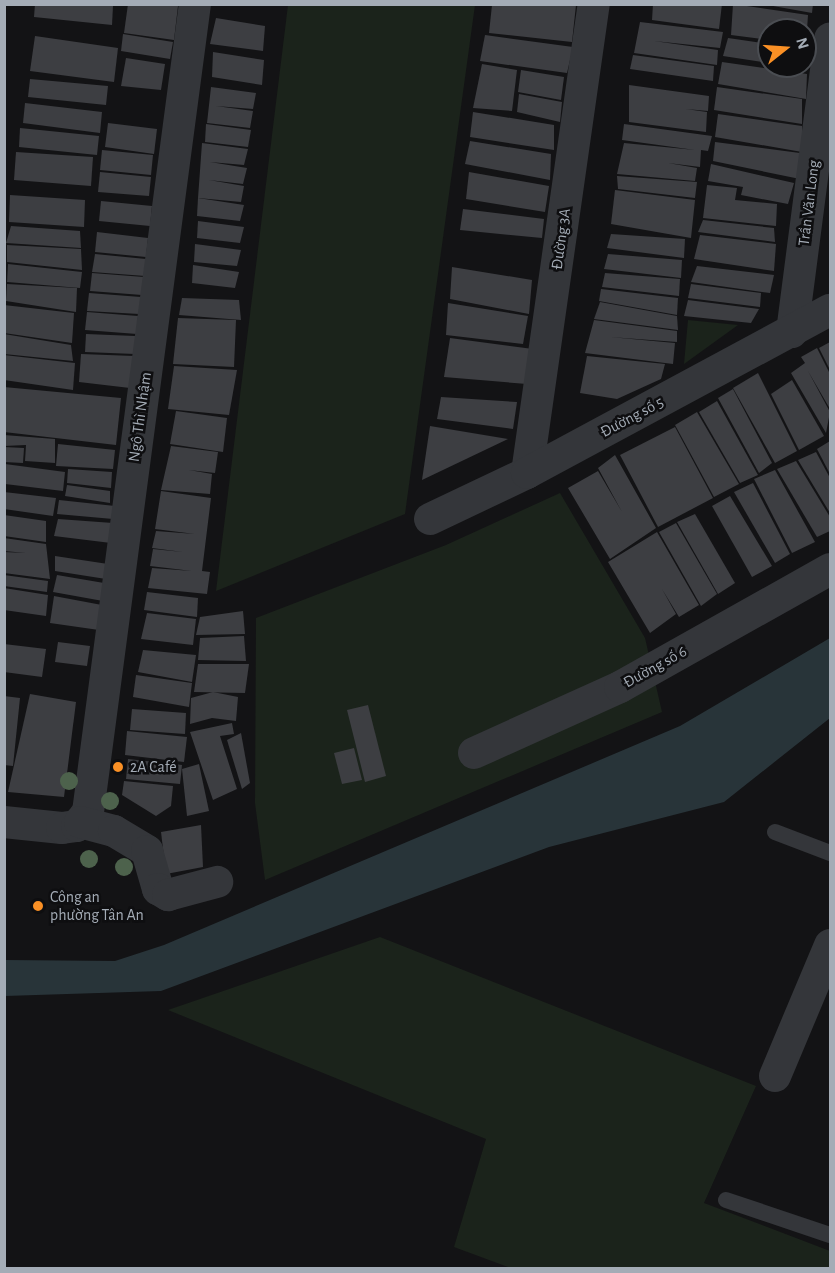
<!DOCTYPE html>
<meta charset="utf-8">
<style>
body{margin:0}
#map{position:relative;width:835px;height:1273px;overflow:hidden;background:#131315;font-family:"Alegreya Sans",sans-serif}
div>[style]{position:absolute}
[style*='--x']{left:calc(var(--x)*1px);top:calc(var(--y)*1px);width:calc(var(--w)*1px);rotate:calc(var(--a)*1deg)}
.green>*{inset:0;background:#1b231b}
.water>*{inset:0;background:#283439}
.building>*{inset:0;background:#3d3e42}
.service>*{height:16px;margin:-8px;padding:0 8px;transform-origin:8px;border-radius:8px;background:#34363a}
.minor>*{height:32px;margin:-16px;padding:0 16px;transform-origin:16px;border-radius:16px;background:#34363a}
.trees>*{width:18px;height:18px;margin:-9px;border-radius:50%;background:#4d624c}
.dots>*{width:16px;height:16px;translate:-50% -50%;box-sizing:border-box;border:3px solid #0e0e10;border-radius:50%}
span{translate:-50% -50%;white-space:nowrap;text-align:center;line-height:1.15;-webkit-text-stroke:5px #0e0e10;paint-order:stroke}
.street-label{font-size:16px;color:#a4acb6}
.poi-label{font-size:16px;color:#a4acb6}
.left{translate:0 -50%;text-align:left}
.frame{position:absolute;inset:0;border:6px solid #a4acb6;pointer-events:none}
.north{position:absolute;left:757px;top:18px;width:60px;height:60px;box-sizing:border-box;background:#0e0e10;border:2px solid #4a4d52;border-radius:50%;rotate:73deg;font-size:16px;font-weight:700;line-height:24px;text-align:center;color:#a4acb6}
.north::after{content:'';display:block;margin:auto;width:21px;height:27px;background:#fa9025;clip-path:polygon(50% 0,100% 100%,50% 72%,0 100%)}
</style>
<div id="map">
<div class="green">
<div style="clip-path:polygon(288px 5px,475px 5px,405px 514px,216px 591px)"></div>
<div style="clip-path:polygon(688px 320px,738px 325px,684px 364px)"></div>
<div style="clip-path:polygon(560px 493px,645px 638px,662px 712px,265px 880px,255px 803px,256px 618px,446px 545px)"></div>
<div style="clip-path:polygon(380px 937px,756px 1086px,704px 1203px,830px 1251px,830px 1268px,511px 1268px,454px 1247px,486px 1139px,168px 1010px)"></div>
</div>
<div class="water">
<div style="clip-path:polygon(830px 638px,830px 718px,724px 802px,549px 847px,161px 991px,5px 996px,5px 960px,115px 961px,164px 945px,680px 726px)"></div>
</div>
<div class="building">
<div style="clip-path:polygon(35px 4px,113px 6px,112px 25px,34px 17px)"></div>
<div style="clip-path:polygon(128px 4px,178px 6px,174px 40px,124px 33px)"></div>
<div style="clip-path:polygon(653px 4px,722px 4px,719px 29px,652px 20px)"></div>
<div style="clip-path:polygon(733px 4px,808px 15px,807px 30px,769px 30px,769px 40px,731px 35px)"></div>
<div style="clip-path:polygon(762px 4px,813px 4px,812px 13px)"></div>
<div style="clip-path:polygon(492px 5px,576px 5px,572px 42px,489px 33px)"></div>
<div style="clip-path:polygon(216px 18px,265px 26px,263px 51px,210px 44px)"></div>
<div style="clip-path:polygon(640px 22px,723px 32px,720px 48px,654px 41px,718px 50px,717px 65px,634px 53px)"></div>
<div style="clip-path:polygon(123px 34px,173px 42px,170px 59px,121px 51px)"></div>
<div style="clip-path:polygon(485px 35px,573px 47px,567px 73px,480px 61px)"></div>
<div style="clip-path:polygon(35px 36px,118px 48px,114px 82px,30px 71px)"></div>
<div style="clip-path:polygon(728px 38px,769px 44px,769px 63px,723px 56px)"></div>
<div style="clip-path:polygon(213px 52px,264px 60px,262px 85px,212px 77px)"></div>
<div style="clip-path:polygon(633px 55px,714px 66px,713px 81px,630px 69px)"></div>
<div style="clip-path:polygon(126px 58px,165px 64px,161px 90px,121px 86px)"></div>
<div style="clip-path:polygon(722px 62px,807px 74px,806px 99px,718px 84px)"></div>
<div style="clip-path:polygon(482px 64px,517px 70px,512px 111px,473px 108px)"></div>
<div style="clip-path:polygon(521px 70px,564px 77px,561px 100px,518px 92px)"></div>
<div style="clip-path:polygon(30px 79px,108px 86px,106px 105px,28px 97px)"></div>
<div style="clip-path:polygon(629px 85px,709px 96px,708px 111px,686px 109px,707px 112px,706px 132px,629px 122px)"></div>
<div style="clip-path:polygon(211px 87px,256px 93px,253px 109px,216px 106px,253px 111px,250px 128px,207px 123px)"></div>
<div style="clip-path:polygon(717px 87px,802px 99px,802px 124px,714px 110px)"></div>
<div style="clip-path:polygon(519px 94px,562px 102px,560px 122px,517px 112px)"></div>
<div style="clip-path:polygon(25px 103px,102px 112px,100px 133px,23px 123px)"></div>
<div style="clip-path:polygon(473px 112px,554px 125px,554px 150px,470px 137px)"></div>
<div style="clip-path:polygon(718px 114px,802px 126px,802px 152px,715px 137px)"></div>
<div style="clip-path:polygon(108px 123px,157px 129px,154px 154px,105px 147px)"></div>
<div style="clip-path:polygon(206px 124px,251px 130px,248px 147px,205px 142px)"></div>
<div style="clip-path:polygon(624px 124px,712px 136px,708px 151px,701px 150px,700px 167px,668px 163px,697px 168px,695px 181px,617px 174px,624px 143px,695px 150px,622px 140px)"></div>
<div style="clip-path:polygon(20px 128px,99px 136px,97px 155px,19px 147px)"></div>
<div style="clip-path:polygon(470px 141px,551px 154px,550px 180px,465px 164px)"></div>
<div style="clip-path:polygon(715px 142px,800px 153px,800px 179px,713px 161px)"></div>
<div style="clip-path:polygon(202px 143px,248px 149px,244px 165px,210px 162px,247px 168px,243px 184px,209px 180px,244px 186px,241px 202px,198px 198px)"></div>
<div style="clip-path:polygon(102px 150px,153px 155px,151px 175px,100px 170px)"></div>
<div style="clip-path:polygon(16px 152px,93px 157px,91px 186px,14px 180px)"></div>
<div style="clip-path:polygon(711px 164px,794px 183px,788px 204px,741px 195px,743px 187px,708px 181px)"></div>
<div style="clip-path:polygon(100px 172px,151px 177px,149px 196px,98px 192px)"></div>
<div style="clip-path:polygon(469px 172px,549px 186px,545px 212px,466px 199px)"></div>
<div style="clip-path:polygon(617px 176px,697px 182px,695px 198px,618px 189px)"></div>
<div style="clip-path:polygon(707px 185px,737px 188px,735px 200px,777px 204px,776px 226px,703px 218px)"></div>
<div style="clip-path:polygon(615px 190px,695px 200px,691px 238px,611px 224px)"></div>
<div style="clip-path:polygon(10px 195px,85px 200px,84px 227px,9px 222px)"></div>
<div style="clip-path:polygon(198px 198px,244px 205px,240px 221px,197px 216px)"></div>
<div style="clip-path:polygon(101px 201px,152px 206px,150px 226px,99px 221px)"></div>
<div style="clip-path:polygon(463px 209px,544px 219px,542px 238px,460px 230px)"></div>
<div style="clip-path:polygon(703px 220px,774px 228px,775px 242px,698px 232px)"></div>
<div style="clip-path:polygon(198px 221px,244px 227px,240px 243px,197px 238px)"></div>
<div style="clip-path:polygon(11px 226px,80px 231px,81px 248px,6px 243px)"></div>
<div style="clip-path:polygon(97px 232px,148px 238px,146px 257px,95px 252px)"></div>
<div style="clip-path:polygon(611px 234px,685px 239px,684px 258px,607px 248px)"></div>
<div style="clip-path:polygon(700px 235px,776px 244px,774px 271px,694px 259px)"></div>
<div style="clip-path:polygon(195px 244px,241px 250px,237px 266px,194px 262px)"></div>
<div style="clip-path:polygon(7px 245px,81px 249px,82px 270px,7px 262px)"></div>
<div style="clip-path:polygon(95px 254px,146px 259px,145px 276px,92px 272px)"></div>
<div style="clip-path:polygon(608px 254px,682px 260px,681px 278px,604px 269px)"></div>
<div style="clip-path:polygon(8px 264px,82px 272px,80px 288px,7px 282px)"></div>
<div style="clip-path:polygon(193px 265px,239px 272px,235px 288px,192px 283px)"></div>
<div style="clip-path:polygon(697px 266px,774px 275px,770px 293px,691px 282px)"></div>
<div style="clip-path:polygon(452px 267px,532px 280px,529px 314px,450px 299px)"></div>
<div style="clip-path:polygon(92px 273px,144px 277px,142px 295px,90px 291px)"></div>
<div style="clip-path:polygon(605px 273px,680px 279px,679px 296px,602px 287px)"></div>
<div style="clip-path:polygon(7px 284px,77px 288px,76px 312px,6px 301px)"></div>
<div style="clip-path:polygon(691px 284px,761px 293px,760px 307px,688px 298px)"></div>
<div style="clip-path:polygon(601px 289px,678px 298px,677px 315px,599px 301px)"></div>
<div style="clip-path:polygon(89px 293px,141px 297px,139px 314px,87px 311px)"></div>
<div style="clip-path:polygon(182px 298px,239px 300px,241px 320px,179px 315px)"></div>
<div style="clip-path:polygon(688px 300px,759px 309px,751px 323px,684px 316px)"></div>
<div style="clip-path:polygon(600px 302px,677px 316px,678px 330px,594px 319px)"></div>
<div style="clip-path:polygon(448px 303px,528px 316px,523px 344px,446px 335px)"></div>
<div style="clip-path:polygon(4px 305px,74px 313px,72px 343px,4px 333px)"></div>
<div style="clip-path:polygon(87px 312px,138px 316px,137px 334px,85px 330px)"></div>
<div style="clip-path:polygon(178px 318px,236px 320px,234px 367px,173px 364px)"></div>
<div style="clip-path:polygon(594px 320px,677px 331px,677px 342px,610px 337px,675px 343px,673px 364px,585px 353px)"></div>
<div style="clip-path:polygon(4px 334px,71px 345px,73px 361px,4px 354px)"></div>
<div style="clip-path:polygon(86px 334px,135px 336px,135px 354px,85px 352px)"></div>
<div style="clip-path:polygon(450px 338px,533px 349px,527px 384px,444px 377px)"></div>
<div style="clip-path:polygon(830px 342px,830px 370px,819px 348px)"></div>
<div style="clip-path:polygon(817px 348px,830px 374px,830px 409px,808px 371px,830px 412px,826px 433px,791px 373px,805px 363px,801px 357px)"></div>
<div style="clip-path:polygon(81px 354px,134px 356px,130px 388px,79px 382px)"></div>
<div style="clip-path:polygon(4px 355px,75px 363px,73px 390px,4px 380px)"></div>
<div style="clip-path:polygon(587px 356px,665px 364px,661px 379px,617px 399px,580px 393px)"></div>
<div style="clip-path:polygon(174px 366px,237px 370px,229px 415px,168px 409px)"></div>
<div style="clip-path:polygon(758px 373px,797px 451px,775px 463px,733px 388px)"></div>
<div style="clip-path:polygon(792px 380px,824px 436px,799px 450px,771px 394px)"></div>
<div style="clip-path:polygon(4px 387px,121px 398px,116px 445px,4px 432px)"></div>
<div style="clip-path:polygon(733px 389px,772px 463px,759px 473px,718px 398px)"></div>
<div style="clip-path:polygon(441px 397px,517px 402px,513px 429px,437px 419px)"></div>
<div style="clip-path:polygon(717px 401px,758px 475px,740px 483px,699px 412px)"></div>
<div style="clip-path:polygon(176px 411px,227px 418px,223px 452px,170px 444px)"></div>
<div style="clip-path:polygon(697px 412px,739px 484px,714px 497px,675px 425px)"></div>
<div style="clip-path:polygon(430px 426px,508px 439px,422px 480px)"></div>
<div style="clip-path:polygon(675px 427px,713px 498px,658px 527px,620px 455px)"></div>
<div style="clip-path:polygon(4px 435px,55px 439px,55px 463px,25px 461px,26px 445px,4px 446px)"></div>
<div style="clip-path:polygon(830px 441px,830px 474px,817px 449px)"></div>
<div style="clip-path:polygon(58px 444px,115px 450px,113px 469px,56px 466px)"></div>
<div style="clip-path:polygon(171px 446px,218px 452px,215px 473px,189px 470px,212px 474px,210px 494px,161px 490px)"></div>
<div style="clip-path:polygon(4px 447px,24px 448px,23px 463px,4px 462px)"></div>
<div style="clip-path:polygon(816px 452px,830px 478px,830px 513px,798px 460px)"></div>
<div style="clip-path:polygon(615px 455px,656px 528px,610px 559px,568px 488px,598px 471px,622px 512px,598px 468px)"></div>
<div style="clip-path:polygon(796px 461px,830px 517px,830px 531px,817px 537px,777px 469px)"></div>
<div style="clip-path:polygon(5px 464px,65px 472px,63px 491px,5px 484px)"></div>
<div style="clip-path:polygon(68px 469px,112px 472px,111px 488px,67px 483px)"></div>
<div style="clip-path:polygon(775px 470px,815px 542px,792px 553px,754px 479px)"></div>
<div style="clip-path:polygon(753px 483px,790px 554px,775px 563px,734px 492px)"></div>
<div style="clip-path:polygon(67px 485px,110px 491px,110px 503px,65px 496px)"></div>
<div style="clip-path:polygon(161px 491px,211px 498px,202px 571px,210px 572px,207px 594px,148px 588px,152px 568px,192px 571px,150px 566px,153px 549px,183px 552px,152px 548px,156px 531px,195px 534px,155px 529px)"></div>
<div style="clip-path:polygon(4px 492px,56px 498px,53px 516px,4px 509px)"></div>
<div style="clip-path:polygon(730px 496px,772px 566px,752px 577px,712px 506px)"></div>
<div style="clip-path:polygon(59px 500px,115px 506px,113px 519px,57px 514px)"></div>
<div style="clip-path:polygon(695px 514px,735px 583px,718px 594px,677px 522px)"></div>
<div style="clip-path:polygon(4px 515px,46px 521px,46px 542px,4px 536px)"></div>
<div style="clip-path:polygon(58px 519px,113px 523px,111px 543px,54px 536px)"></div>
<div style="clip-path:polygon(676px 523px,717px 594px,701px 606px,659px 532px)"></div>
<div style="clip-path:polygon(657px 532px,699px 605px,679px 617px,662px 589px,676px 614px,650px 633px,608px 562px)"></div>
<div style="clip-path:polygon(4px 538px,46px 544px,50px 579px,4px 573px,4px 552px,26px 553px,4px 551px)"></div>
<div style="clip-path:polygon(55px 556px,108px 564px,106px 579px,55px 571px)"></div>
<div style="clip-path:polygon(4px 575px,48px 581px,47px 592px,4px 586px)"></div>
<div style="clip-path:polygon(57px 575px,104px 583px,103px 601px,53px 592px)"></div>
<div style="clip-path:polygon(4px 588px,48px 595px,46px 616px,4px 610px)"></div>
<div style="clip-path:polygon(147px 592px,198px 598px,197px 617px,144px 610px)"></div>
<div style="clip-path:polygon(54px 596px,102px 605px,99px 630px,50px 623px)"></div>
<div style="clip-path:polygon(243px 611px,245px 634px,196px 635px,200px 617px)"></div>
<div style="clip-path:polygon(147px 613px,196px 619px,193px 645px,141px 639px)"></div>
<div style="clip-path:polygon(244px 636px,246px 661px,198px 660px,200px 638px)"></div>
<div style="clip-path:polygon(58px 642px,90px 646px,87px 666px,55px 662px)"></div>
<div style="clip-path:polygon(4px 644px,46px 649px,42px 677px,4px 672px)"></div>
<div style="clip-path:polygon(143px 650px,196px 655px,192px 682px,138px 672px)"></div>
<div style="clip-path:polygon(198px 664px,249px 664px,245px 693px,194px 692px)"></div>
<div style="clip-path:polygon(136px 675px,192px 683px,189px 707px,133px 697px)"></div>
<div style="clip-path:polygon(213px 692px,238px 697px,236px 721px,212px 718px,190px 724px,191px 698px)"></div>
<div style="clip-path:polygon(30px 694px,76px 702px,64px 797px,8px 792px)"></div>
<div style="clip-path:polygon(4px 696px,20px 698px,13px 766px,4px 765px)"></div>
<div style="clip-path:polygon(368px 705px,386px 776px,365px 782px,347px 710px)"></div>
<div style="clip-path:polygon(132px 709px,186px 713px,185px 734px,130px 730px)"></div>
<div style="clip-path:polygon(232px 723px,234px 734px,220px 736px,237px 789px,213px 800px,190px 732px)"></div>
<div style="clip-path:polygon(127px 731px,187px 737px,184px 762px,125px 755px)"></div>
<div style="clip-path:polygon(241px 733px,250px 783px,242px 789px,227px 740px)"></div>
<div style="clip-path:polygon(354px 748px,362px 780px,342px 784px,334px 753px)"></div>
<div style="clip-path:polygon(128px 759px,182px 765px,180px 784px,126px 779px)"></div>
<div style="clip-path:polygon(199px 764px,209px 811px,187px 816px,182px 769px)"></div>
<div style="clip-path:polygon(124px 781px,173px 786px,171px 806px,156px 816px,122px 795px)"></div>
<div style="clip-path:polygon(201px 825px,203px 867px,166px 874px,161px 832px)"></div>
</div>
<div class="service">
<div style="--x:775;--y:832;--w:59;--a:20.9"></div>
<div style="--x:726;--y:1200;--w:110;--a:18.6"></div>
</div>
<div class="minor">
<div style="--x:792;--y:332;--w:296;--a:-82.6"></div>
<div style="--x:527;--y:473;--w:474;--a:-81.9"></div>
<div style="--x:430;--y:519;--w:107;--a:-25.4"></div>
<div style="--x:527;--y:473;--w:344;--a:-28.3"></div>
<div style="--x:474;--y:753;--w:160;--a:-24.3"></div>
<div style="--x:620;--y:687;--w:241;--a:-29.3"></div>
<div style="--x:4;--y:822;--w:58;--a:5.9"></div>
<div style="--x:62;--y:828;--w:15;--a:-8"></div>
<div style="--x:77;--y:826;--w:18;--a:-52"></div>
<div style="--x:88;--y:812;--w:815;--a:-82.46"></div>
<div style="--x:80;--y:822;--w:35;--a:15"></div>
<div style="--x:114;--y:831;--w:39;--a:31"></div>
<div style="--x:147;--y:851;--w:40;--a:74"></div>
<div style="--x:158;--y:889;--w:12;--a:31"></div>
<div style="--x:168;--y:895;--w:51;--a:-14.9"></div>
<div style="--x:775;--y:1076;--w:142;--a:-67.2"></div>
</div>
<div class="trees">
<div style="left:69px;top:781px"></div>
<div style="left:110px;top:801px"></div>
<div style="left:89px;top:859px"></div>
<div style="left:124px;top:867px"></div>
</div>
<div class="dots">
<div style="left:118px;top:767px;background:#fa9025"></div>
<div style="left:38px;top:906px;background:#fa9025"></div>
</div>
<div class="street-label">
<span style="left:809px;top:203px;rotate:-83deg">Trần Văn Long</span>
<span style="left:561px;top:239px;rotate:-82deg">Đường 3A</span>
<span style="left:140px;top:417px;rotate:-82deg">Ngô Thì Nhậm</span>
<span style="left:632px;top:417px;rotate:-28deg">Đường số 5</span>
<span style="left:655px;top:667px;rotate:-29deg">Đường số 6</span>
</div>
<div class="poi-label">
<span class="left" style="left:130px;top:767px">2A Café</span>
<span class="left" style="left:50px;top:906px">Công an<br>phường Tân An</span>
</div>
<div class="frame"></div>
<div class="north">N</div>
</div>
